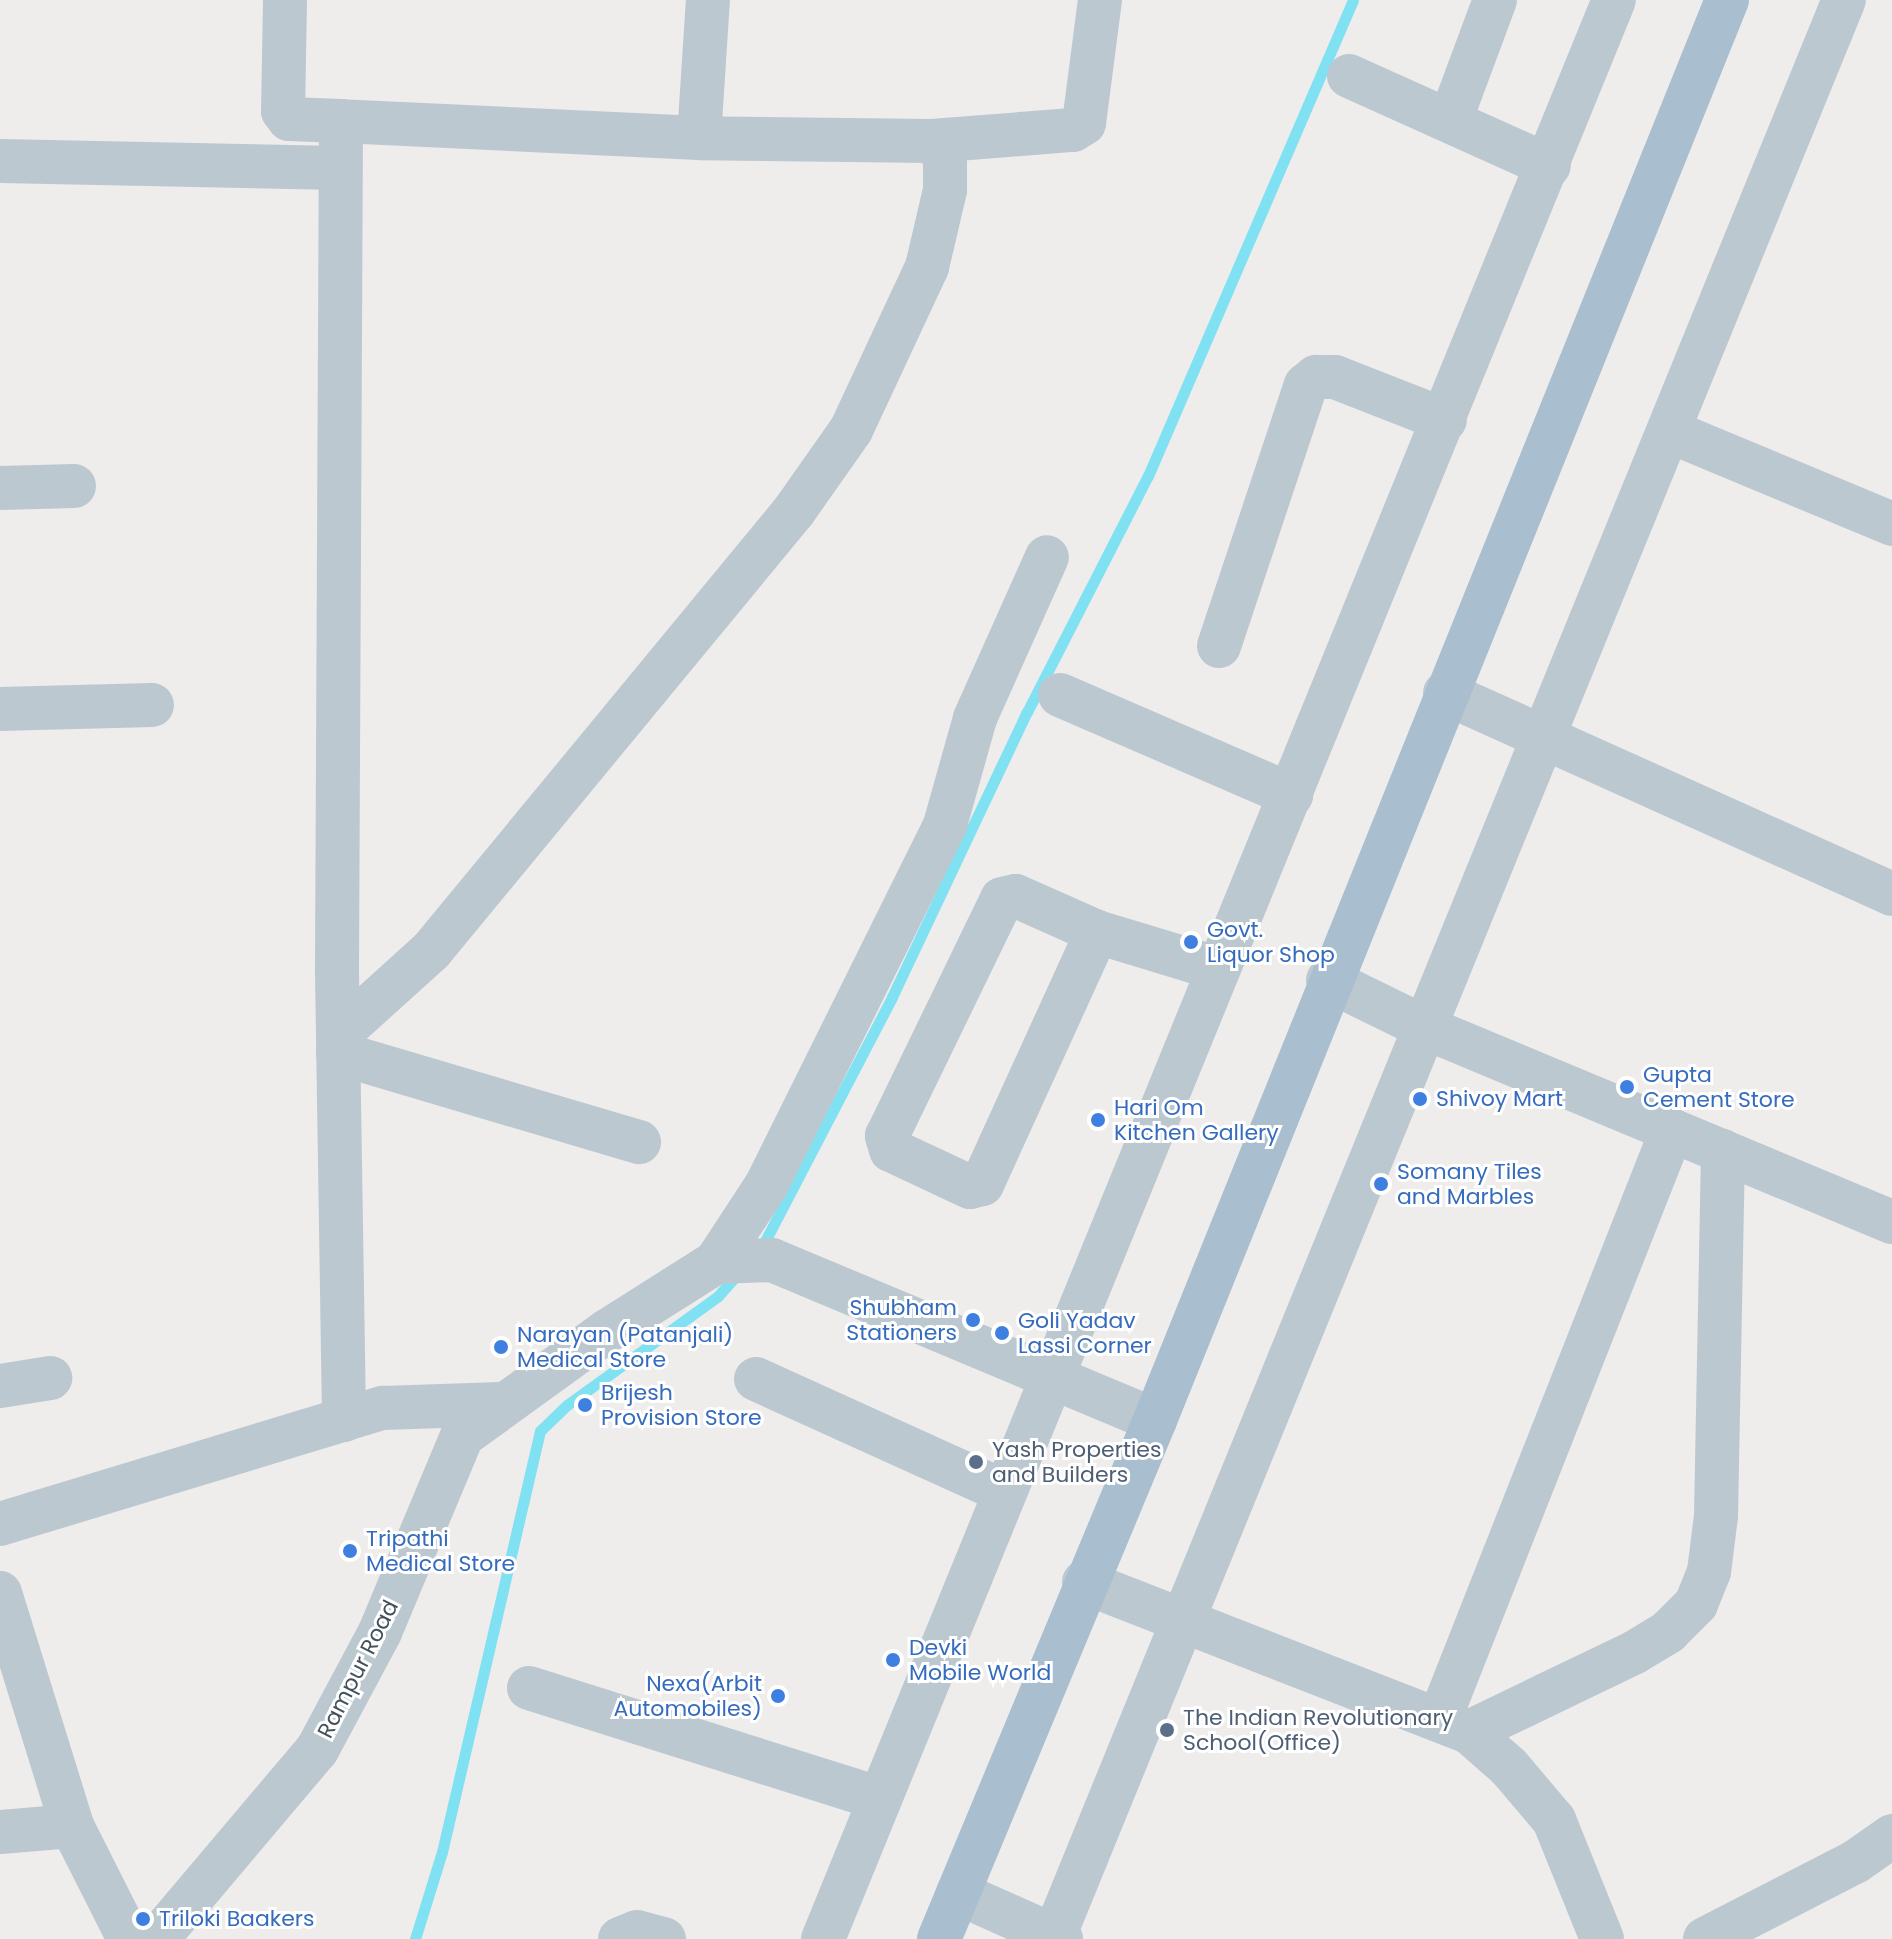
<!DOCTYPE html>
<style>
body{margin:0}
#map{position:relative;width:1892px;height:1939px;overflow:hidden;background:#efecec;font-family:Poppins,sans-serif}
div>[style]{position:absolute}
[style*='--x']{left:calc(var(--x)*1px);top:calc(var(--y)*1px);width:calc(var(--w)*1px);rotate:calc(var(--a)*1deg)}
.stream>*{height:11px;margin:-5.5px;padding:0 5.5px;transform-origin:5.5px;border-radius:5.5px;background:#80e1f2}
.minor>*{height:44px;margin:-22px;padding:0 22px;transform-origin:22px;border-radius:22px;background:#bbc8d0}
.major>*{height:44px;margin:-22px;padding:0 22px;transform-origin:22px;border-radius:22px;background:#a9bece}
.dots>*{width:22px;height:22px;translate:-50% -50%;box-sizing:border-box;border:4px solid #fff;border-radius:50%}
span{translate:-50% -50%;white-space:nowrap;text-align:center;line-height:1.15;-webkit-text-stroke:6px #fff;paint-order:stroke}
.shop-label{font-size:22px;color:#366cbe}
.left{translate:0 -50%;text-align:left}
.right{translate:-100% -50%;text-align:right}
.service-label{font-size:22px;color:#4e5e75}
.street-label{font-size:22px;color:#43515b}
</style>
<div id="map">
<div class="stream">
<div style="--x:762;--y:1247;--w:282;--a:-62.5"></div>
<div style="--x:892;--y:997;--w:315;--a:-64.7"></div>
<div style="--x:1027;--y:712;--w:265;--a:-62.9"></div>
<div style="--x:1148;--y:476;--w:518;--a:-66.7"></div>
<div style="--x:415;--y:1939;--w:91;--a:-72.8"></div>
<div style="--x:442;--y:1852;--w:432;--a:-76.9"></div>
<div style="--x:540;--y:1431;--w:37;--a:-44"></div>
<div style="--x:567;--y:1405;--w:186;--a:-35.8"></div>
<div style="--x:718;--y:1296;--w:28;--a:-48"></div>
</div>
<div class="minor">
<div style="--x:285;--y:0;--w:111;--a:91"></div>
<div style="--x:283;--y:111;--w:10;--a:53"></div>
<div style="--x:289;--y:119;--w:52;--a:2.2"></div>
<div style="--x:341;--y:121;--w:851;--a:90.27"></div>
<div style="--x:337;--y:972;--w:448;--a:89.1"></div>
<div style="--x:1349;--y:76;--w:219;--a:24.2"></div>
<div style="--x:1450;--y:121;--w:129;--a:-69.6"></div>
<div style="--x:699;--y:138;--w:138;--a:-86.3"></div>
<div style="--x:932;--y:141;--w:141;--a:-4.5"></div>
<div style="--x:1073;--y:130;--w:13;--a:-32"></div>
<div style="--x:1084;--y:123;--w:124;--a:-82.6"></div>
<div style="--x:0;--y:161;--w:338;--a:1.2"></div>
<div style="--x:1669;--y:431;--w:242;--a:22.6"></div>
<div style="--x:0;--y:488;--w:74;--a:-1.5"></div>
<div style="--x:1219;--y:646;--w:275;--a:-71.6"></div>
<div style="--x:1306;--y:385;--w:13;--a:-39"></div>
<div style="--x:1316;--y:377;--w:19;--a:0"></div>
<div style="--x:1335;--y:377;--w:118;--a:21.4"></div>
<div style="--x:1445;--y:693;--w:490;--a:24.2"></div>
<div style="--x:1060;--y:695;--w:252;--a:23.4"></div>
<div style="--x:0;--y:709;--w:152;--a:-1.5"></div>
<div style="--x:1097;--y:932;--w:277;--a:114.5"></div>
<div style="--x:982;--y:1184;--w:12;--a:166"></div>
<div style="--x:970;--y:1187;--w:87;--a:-154.9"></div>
<div style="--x:891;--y:1150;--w:15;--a:-106"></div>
<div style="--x:887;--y:1136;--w:263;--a:-64.1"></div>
<div style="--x:1002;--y:899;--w:14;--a:-12"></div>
<div style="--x:1016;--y:896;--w:89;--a:24"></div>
<div style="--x:1097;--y:932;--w:127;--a:16.9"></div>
<div style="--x:1328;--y:980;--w:109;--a:26.1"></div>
<div style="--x:1426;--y:1028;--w:505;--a:22.6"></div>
<div style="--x:338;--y:1035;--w:125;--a:-42.1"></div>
<div style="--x:431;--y:951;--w:570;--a:-50.48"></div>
<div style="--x:794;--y:511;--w:99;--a:-54.9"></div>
<div style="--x:851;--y:430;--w:180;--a:-65"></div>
<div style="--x:927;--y:267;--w:79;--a:-76.8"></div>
<div style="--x:945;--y:190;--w:34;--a:-90"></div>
<div style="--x:945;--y:156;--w:20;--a:-131"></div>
<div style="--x:932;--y:141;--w:233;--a:-179.3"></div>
<div style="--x:699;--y:138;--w:358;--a:-177.3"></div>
<div style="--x:338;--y:1053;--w:314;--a:16.5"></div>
<div style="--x:716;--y:1262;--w:93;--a:-56.8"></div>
<div style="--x:767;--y:1184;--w:401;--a:-63.6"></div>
<div style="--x:945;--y:825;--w:111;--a:-74.3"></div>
<div style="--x:975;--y:718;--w:176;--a:-65.9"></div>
<div style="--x:756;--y:1379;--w:273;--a:24.4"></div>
<div style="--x:0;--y:1386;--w:51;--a:-9.1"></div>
<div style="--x:0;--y:1524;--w:400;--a:-16.9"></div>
<div style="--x:383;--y:1408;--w:118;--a:-1.9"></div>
<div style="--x:1084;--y:1582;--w:413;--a:21.3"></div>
<div style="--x:1469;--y:1732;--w:53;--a:41.2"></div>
<div style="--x:1509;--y:1767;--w:70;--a:49.7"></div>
<div style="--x:1554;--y:1820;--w:128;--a:68"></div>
<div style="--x:0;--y:1593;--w:244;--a:72.8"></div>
<div style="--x:529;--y:1688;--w:365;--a:17.5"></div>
<div style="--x:1440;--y:1718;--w:632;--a:-68.47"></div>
<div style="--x:1469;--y:1732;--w:184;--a:-25.7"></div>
<div style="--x:1635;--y:1652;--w:39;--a:-31"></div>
<div style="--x:1668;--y:1632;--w:40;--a:-45"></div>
<div style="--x:1696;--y:1604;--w:35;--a:-68"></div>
<div style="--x:1709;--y:1572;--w:56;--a:-82.9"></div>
<div style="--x:1716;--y:1516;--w:365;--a:-88.9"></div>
<div style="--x:0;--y:1832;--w:72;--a:-4.8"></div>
<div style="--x:72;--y:1826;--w:127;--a:63.2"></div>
<div style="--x:958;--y:1893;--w:113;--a:24.1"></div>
<div style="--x:157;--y:1939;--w:248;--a:-49.8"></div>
<div style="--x:317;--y:1750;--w:134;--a:-61.9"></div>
<div style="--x:380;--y:1632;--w:212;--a:-67.3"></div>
<div style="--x:462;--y:1436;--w:179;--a:-35.9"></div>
<div style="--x:607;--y:1331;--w:129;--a:-32.3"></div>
<div style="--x:716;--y:1262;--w:56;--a:-2"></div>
<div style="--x:772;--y:1260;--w:415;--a:22.7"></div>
<div style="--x:620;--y:1939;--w:18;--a:-22"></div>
<div style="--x:637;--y:1932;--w:28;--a:15"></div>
<div style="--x:823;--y:1939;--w:2094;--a:-67.81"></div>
<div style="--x:1053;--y:1939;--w:2094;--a:-67.81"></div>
<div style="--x:1705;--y:1939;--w:169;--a:-27.2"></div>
<div style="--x:1855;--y:1862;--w:45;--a:-35.1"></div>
</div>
<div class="major">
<div style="--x:939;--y:1939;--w:562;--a:-67.4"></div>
<div style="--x:1155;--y:1420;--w:1531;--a:-68.06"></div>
</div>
<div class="dots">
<div style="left:1191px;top:942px;background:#3f7fe0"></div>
<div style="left:1627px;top:1087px;background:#3f7fe0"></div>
<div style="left:1420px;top:1099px;background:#3f7fe0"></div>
<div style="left:1098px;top:1120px;background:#3f7fe0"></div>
<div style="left:1381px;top:1184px;background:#3f7fe0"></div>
<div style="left:973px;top:1320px;background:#3f7fe0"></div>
<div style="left:1002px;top:1333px;background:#3f7fe0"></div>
<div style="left:501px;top:1347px;background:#3f7fe0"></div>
<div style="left:585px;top:1405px;background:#3f7fe0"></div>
<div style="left:976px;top:1462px;background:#5c6f8a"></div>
<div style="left:350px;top:1551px;background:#3f7fe0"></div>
<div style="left:893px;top:1660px;background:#3f7fe0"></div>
<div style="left:778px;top:1696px;background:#3f7fe0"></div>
<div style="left:1167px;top:1730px;background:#5c6f8a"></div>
<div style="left:143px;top:1919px;background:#3f7fe0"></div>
</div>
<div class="shop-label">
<span class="left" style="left:1207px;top:942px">Govt.<br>Liquor Shop</span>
<span class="left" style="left:1643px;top:1087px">Gupta<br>Cement Store</span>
<span class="left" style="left:1436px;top:1099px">Shivoy Mart</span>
<span class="left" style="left:1114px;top:1120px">Hari Om<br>Kitchen Gallery</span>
<span class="left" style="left:1397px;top:1184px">Somany Tiles<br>and Marbles</span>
<span class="right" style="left:957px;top:1320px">Shubham<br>Stationers</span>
<span class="left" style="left:1018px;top:1333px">Goli Yadav<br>Lassi Corner</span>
<span class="left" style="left:517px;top:1347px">Narayan (Patanjali)<br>Medical Store</span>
<span class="left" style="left:601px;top:1405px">Brijesh<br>Provision Store</span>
<span class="left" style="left:366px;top:1551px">Tripathi<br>Medical Store</span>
<span class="left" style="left:909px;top:1660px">Devki<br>Mobile World</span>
<span class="right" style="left:762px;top:1696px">Nexa(Arbit<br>Automobiles)</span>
<span class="left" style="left:159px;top:1919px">Triloki Baakers</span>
</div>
<div class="service-label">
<span class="left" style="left:992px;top:1462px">Yash Properties<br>and Builders</span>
<span class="left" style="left:1183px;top:1730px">The Indian Revolutionary<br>School(Office)</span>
</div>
<div class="street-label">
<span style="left:358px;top:1669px;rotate:-63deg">Rampur Road</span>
</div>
</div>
